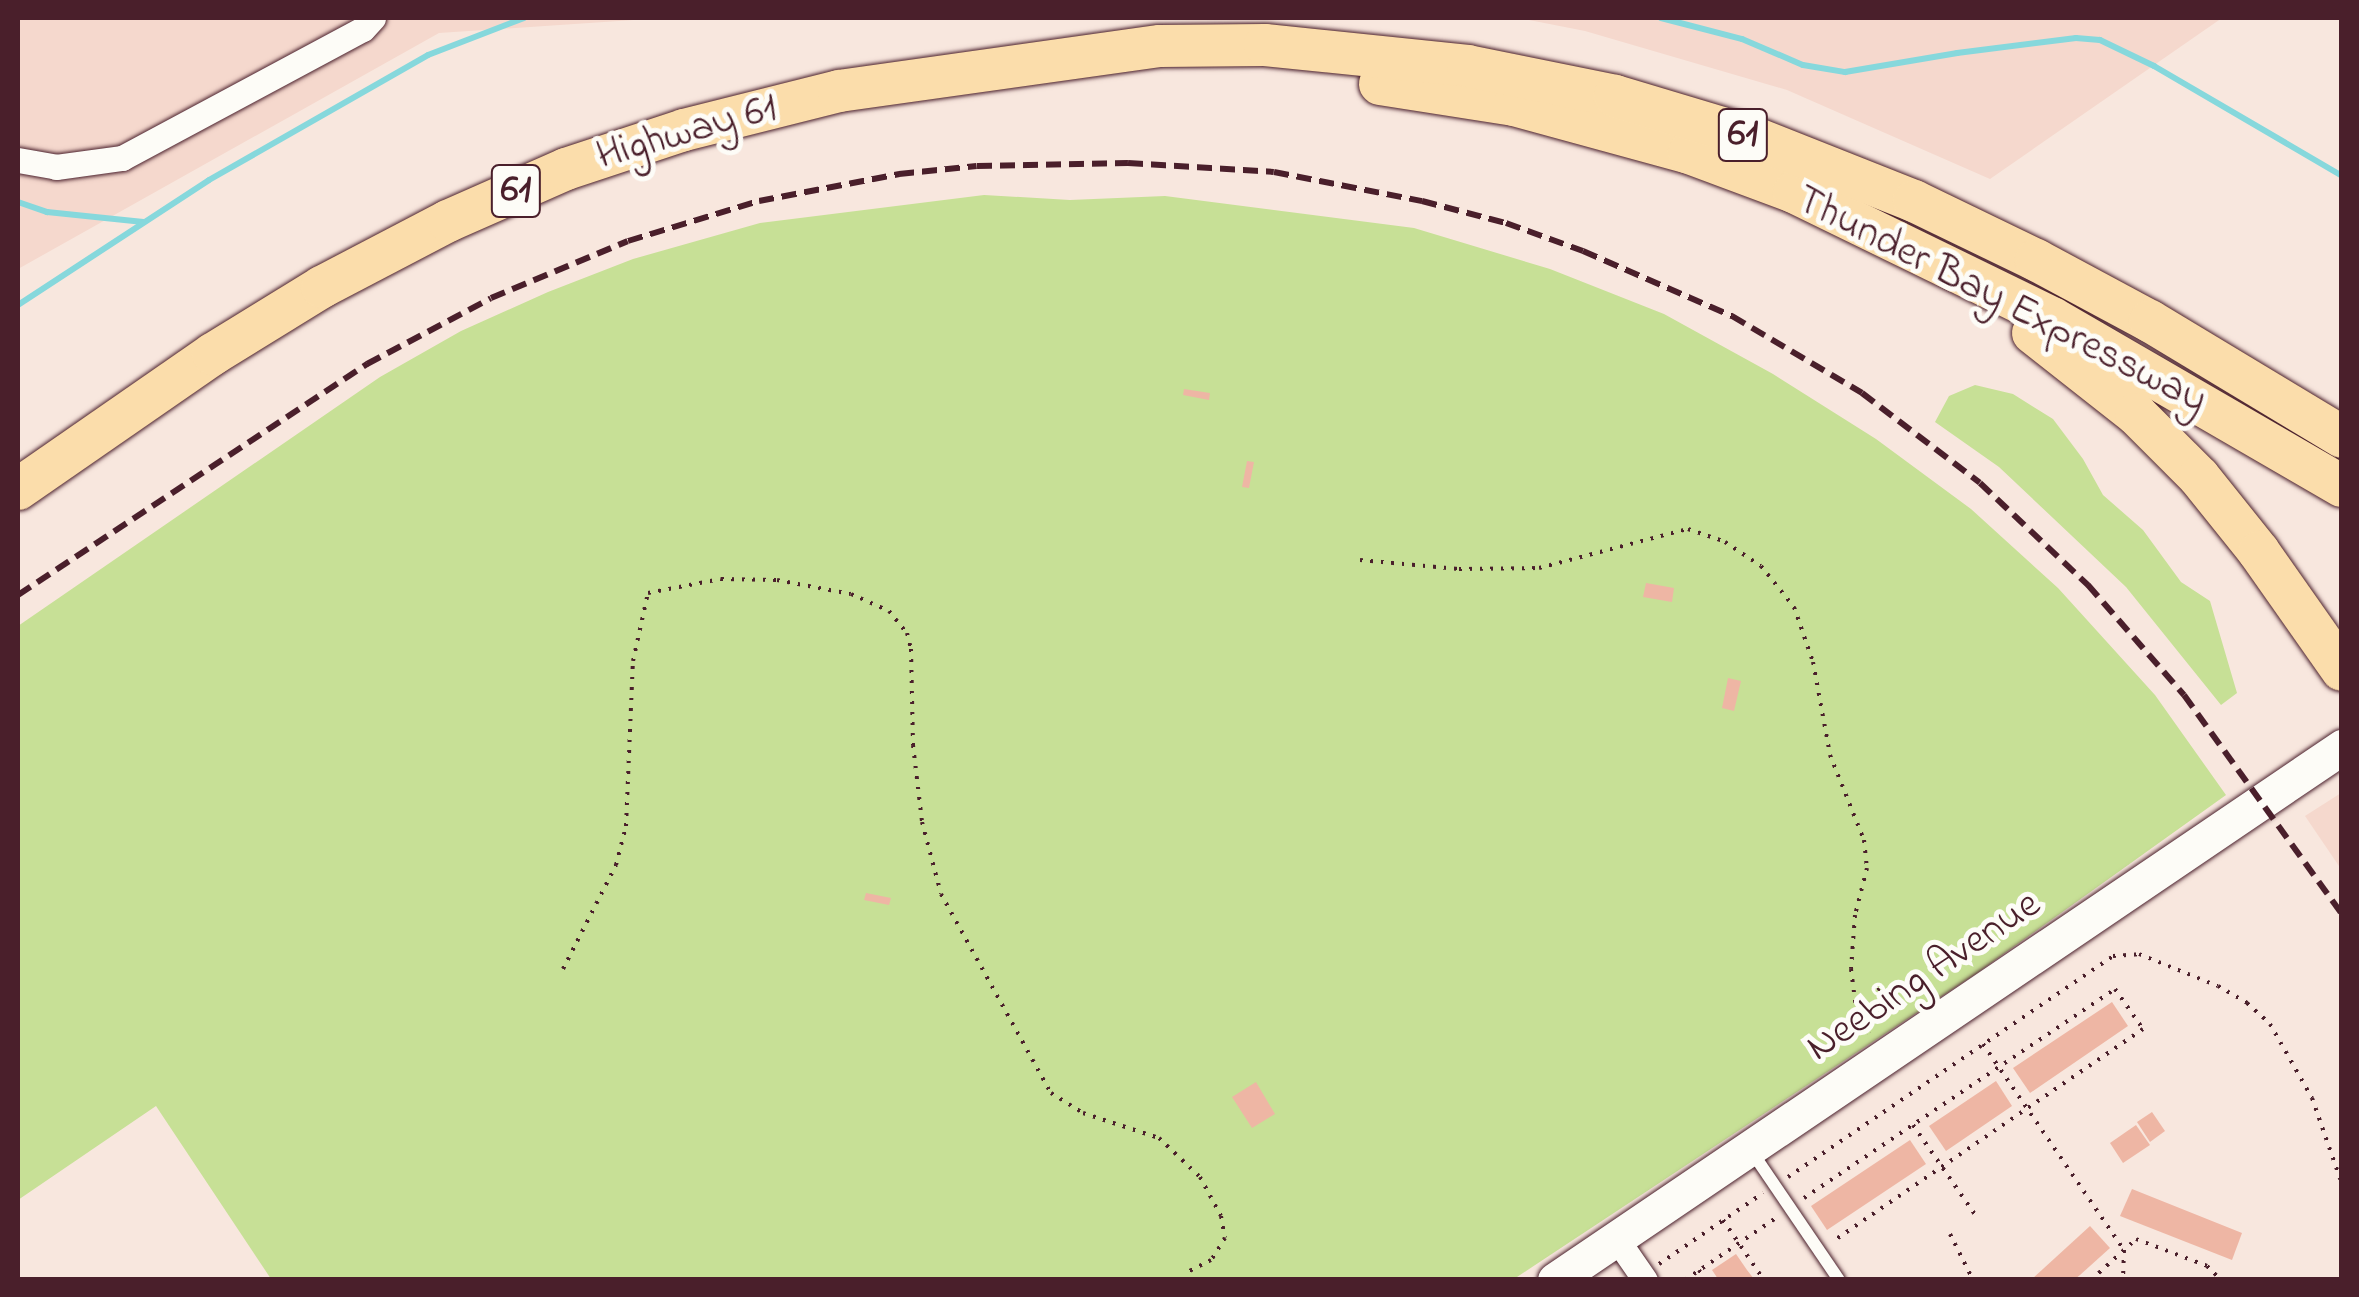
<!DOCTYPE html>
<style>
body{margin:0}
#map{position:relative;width:2359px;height:1297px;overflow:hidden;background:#f8e7de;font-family:"Indie Flower",sans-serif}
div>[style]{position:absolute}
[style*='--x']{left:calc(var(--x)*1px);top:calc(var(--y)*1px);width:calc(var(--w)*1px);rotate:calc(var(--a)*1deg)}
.built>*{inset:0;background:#f5d8cd}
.green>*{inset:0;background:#c7e096}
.stream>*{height:6px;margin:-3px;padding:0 3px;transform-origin:3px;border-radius:3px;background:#86d8dc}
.building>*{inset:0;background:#eeb6a4}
.path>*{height:4px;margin-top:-2px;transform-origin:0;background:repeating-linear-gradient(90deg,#4a1f2b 0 2.5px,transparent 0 10.5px)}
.roads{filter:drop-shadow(0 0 2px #4a1f2b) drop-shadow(0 0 2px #4a1f2b)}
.service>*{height:12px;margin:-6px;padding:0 6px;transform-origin:6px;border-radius:6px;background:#fdfcf7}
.minor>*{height:25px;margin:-12.5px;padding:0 12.5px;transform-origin:12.5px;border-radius:12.5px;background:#fdfcf7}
.secondary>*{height:35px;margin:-17.5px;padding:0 17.5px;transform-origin:17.5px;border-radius:17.5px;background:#fdfcf7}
.trunk>*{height:42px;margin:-21px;padding:0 21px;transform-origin:21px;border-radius:21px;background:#fbddab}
.rail>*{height:6px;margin-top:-3px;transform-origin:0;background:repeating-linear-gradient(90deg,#4a1f2b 0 15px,transparent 0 23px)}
span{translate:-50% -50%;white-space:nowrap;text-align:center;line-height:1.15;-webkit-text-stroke:10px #fdfcf7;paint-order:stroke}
.shield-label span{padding:2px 8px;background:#fdfcf7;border:2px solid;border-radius:8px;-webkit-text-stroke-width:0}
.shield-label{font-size:40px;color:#4a1f2b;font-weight:700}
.street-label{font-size:42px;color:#4a1f2b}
.frame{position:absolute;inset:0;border:20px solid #4a1f2b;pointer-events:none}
</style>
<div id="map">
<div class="built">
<div style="clip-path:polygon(18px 18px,663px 18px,439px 33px,18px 269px)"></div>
<div style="clip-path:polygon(1519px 18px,2222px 18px,1990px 179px,1787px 90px,1585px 31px)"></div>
<div style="clip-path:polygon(2341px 793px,2341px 869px,2305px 816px)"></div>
</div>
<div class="green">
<div style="clip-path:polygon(984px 195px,1070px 200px,1165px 196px,1414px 228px,1550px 269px,1664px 314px,1773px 374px,1876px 439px,1971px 509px,2058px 588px,2155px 695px,2226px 795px,1977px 973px,1514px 1279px,271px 1279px,156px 1106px,18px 1200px,18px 626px,380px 377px,461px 331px,548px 292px,633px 259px,760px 223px)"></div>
<div style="clip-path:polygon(1975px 385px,2013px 394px,2053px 419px,2083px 459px,2103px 495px,2143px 530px,2181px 582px,2210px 601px,2237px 693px,2221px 705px,2126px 587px,1999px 467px,1935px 422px,1949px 396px)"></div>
</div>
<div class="stream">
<div style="--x:1661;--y:18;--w:84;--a:14.5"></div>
<div style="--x:1742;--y:39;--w:66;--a:23.1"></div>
<div style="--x:1803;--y:65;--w:43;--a:9.5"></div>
<div style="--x:1845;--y:72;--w:114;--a:-9.6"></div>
<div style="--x:1957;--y:53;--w:120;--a:-7.2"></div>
<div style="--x:2076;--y:38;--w:24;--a:5"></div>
<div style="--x:2100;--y:40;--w:60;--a:25.7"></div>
<div style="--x:2154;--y:66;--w:218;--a:30.3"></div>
<div style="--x:18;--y:202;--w:31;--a:19"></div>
<div style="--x:47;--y:212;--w:97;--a:5.9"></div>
<div style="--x:18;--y:305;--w:228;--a:-33.2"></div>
<div style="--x:209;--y:180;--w:252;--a:-29.7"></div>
<div style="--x:428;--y:55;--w:103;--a:-21.1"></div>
</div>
<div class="building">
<div style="clip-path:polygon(1184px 389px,1210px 393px,1209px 400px,1183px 395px)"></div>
<div style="clip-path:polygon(1247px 461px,1254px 462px,1249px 488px,1242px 487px)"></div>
<div style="clip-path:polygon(1646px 583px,1674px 588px,1672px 602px,1643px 597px)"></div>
<div style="clip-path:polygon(1728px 678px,1741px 681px,1734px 711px,1722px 708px)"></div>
<div style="clip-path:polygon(866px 893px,891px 898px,889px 905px,864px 900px)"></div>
<div style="clip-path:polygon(2112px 1002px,2128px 1026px,2030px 1093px,2013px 1068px)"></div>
<div style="clip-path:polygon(1996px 1081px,2012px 1106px,1946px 1151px,1929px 1126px)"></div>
<div style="clip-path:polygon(1256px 1082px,1275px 1114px,1252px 1128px,1232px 1097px)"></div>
<div style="clip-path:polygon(2152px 1112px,2165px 1131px,2150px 1142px,2137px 1122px)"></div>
<div style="clip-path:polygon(2136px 1125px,2150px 1145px,2123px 1163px,2110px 1143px)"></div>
<div style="clip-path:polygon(1910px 1140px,1926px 1164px,1827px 1230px,1811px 1206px)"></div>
<div style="clip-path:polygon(2132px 1189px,2242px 1233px,2232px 1260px,2120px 1216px)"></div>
<div style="clip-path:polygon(2090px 1226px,2110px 1248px,2080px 1275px,2075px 1279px,2032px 1279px)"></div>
<div style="clip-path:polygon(1736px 1254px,1747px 1270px,1754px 1279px,1718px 1279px,1712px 1270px)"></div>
</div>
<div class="path">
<div style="--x:1360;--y:560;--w:99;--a:5.2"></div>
<div style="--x:1459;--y:569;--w:80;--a:-0.7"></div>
<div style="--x:1539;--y:568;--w:154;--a:-14.7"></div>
<div style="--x:1688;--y:529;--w:39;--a:19"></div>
<div style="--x:1725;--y:542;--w:43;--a:33.7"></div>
<div style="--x:1761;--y:566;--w:53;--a:51.2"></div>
<div style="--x:1794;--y:607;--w:58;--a:70.9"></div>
<div style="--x:1813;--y:662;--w:95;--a:79.6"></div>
<div style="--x:1830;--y:755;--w:92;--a:68.2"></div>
<div style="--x:1864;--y:840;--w:28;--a:84"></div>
<div style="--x:1867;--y:868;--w:49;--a:104.3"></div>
<div style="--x:1855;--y:915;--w:54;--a:94.2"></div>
<div style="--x:1851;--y:969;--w:47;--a:82.7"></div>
<div style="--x:1857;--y:1016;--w:21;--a:55"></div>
<div style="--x:563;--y:969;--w:117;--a:-63"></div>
<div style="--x:616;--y:865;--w:40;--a:-75.6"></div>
<div style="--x:626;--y:826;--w:165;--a:-87.6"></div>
<div style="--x:633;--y:661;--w:70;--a:-77.6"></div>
<div style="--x:648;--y:593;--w:74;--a:-10.9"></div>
<div style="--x:721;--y:579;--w:56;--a:1"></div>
<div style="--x:777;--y:580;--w:75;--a:10.7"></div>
<div style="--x:851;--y:594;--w:42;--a:24.1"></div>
<div style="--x:889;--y:611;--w:28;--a:51"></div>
<div style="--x:907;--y:633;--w:16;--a:76"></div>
<div style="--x:911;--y:649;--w:96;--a:88.8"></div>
<div style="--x:913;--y:745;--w:78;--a:83.3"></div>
<div style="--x:922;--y:822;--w:74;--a:75.2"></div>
<div style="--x:941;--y:894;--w:227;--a:61.1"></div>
<div style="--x:1051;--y:1093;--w:38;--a:32"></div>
<div style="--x:1083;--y:1113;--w:80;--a:18.2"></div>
<div style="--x:1159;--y:1138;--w:57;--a:43.6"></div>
<div style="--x:1200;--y:1177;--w:44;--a:61.7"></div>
<div style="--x:1221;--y:1216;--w:22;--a:80"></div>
<div style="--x:1225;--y:1238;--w:26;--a:122"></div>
<div style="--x:1211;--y:1260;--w:25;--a:153"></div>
<div style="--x:1983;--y:1044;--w:250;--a:55.6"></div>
<div style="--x:2124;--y:1250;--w:30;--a:92"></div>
<div style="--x:1913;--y:1125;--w:111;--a:55.3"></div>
<div style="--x:1788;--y:1177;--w:393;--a:-34.2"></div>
<div style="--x:2113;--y:956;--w:26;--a:-4"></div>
<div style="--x:2139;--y:954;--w:85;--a:22.1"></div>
<div style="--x:2218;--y:986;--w:34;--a:30"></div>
<div style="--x:2247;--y:1003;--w:31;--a:42"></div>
<div style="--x:2270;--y:1024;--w:85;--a:60.4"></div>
<div style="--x:2312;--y:1098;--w:91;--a:70.8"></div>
<div style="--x:1804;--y:1198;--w:375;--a:-33.9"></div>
<div style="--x:2115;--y:989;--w:49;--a:55"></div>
<div style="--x:2143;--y:1029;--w:377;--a:145.6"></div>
<div style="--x:1723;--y:1220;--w:73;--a:55.7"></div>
<div style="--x:1950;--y:1234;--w:51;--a:63.4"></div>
<div style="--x:1659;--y:1264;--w:126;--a:-34.3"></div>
<div style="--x:1699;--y:1270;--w:12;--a:59"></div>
<div style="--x:1685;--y:1280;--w:110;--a:-34.3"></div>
<div style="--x:2091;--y:1280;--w:61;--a:-42.3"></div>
<div style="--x:2136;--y:1239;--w:76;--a:20.8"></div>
<div style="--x:2207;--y:1266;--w:20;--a:45"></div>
</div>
<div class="roads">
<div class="service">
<div style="--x:1750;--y:1149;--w:158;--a:55.8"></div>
</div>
<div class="minor">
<div style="--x:18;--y:160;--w:39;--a:10"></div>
<div style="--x:56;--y:167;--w:67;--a:-7.8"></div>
<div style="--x:122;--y:158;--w:273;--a:-28.2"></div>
<div style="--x:363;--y:29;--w:15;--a:-48"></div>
<div style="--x:1616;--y:1238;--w:51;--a:55.4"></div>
</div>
<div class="secondary">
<div style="--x:1555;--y:1280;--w:951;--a:-34.11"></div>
</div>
<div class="trunk">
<div style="--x:1380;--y:84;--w:136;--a:8.9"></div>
<div style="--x:1514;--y:105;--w:181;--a:15.3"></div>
<div style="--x:1689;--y:153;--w:112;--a:20.4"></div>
<div style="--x:1794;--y:192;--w:287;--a:26"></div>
<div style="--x:2052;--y:318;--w:335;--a:30.1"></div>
<div style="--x:2033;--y:333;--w:131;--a:38.2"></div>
<div style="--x:2136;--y:414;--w:89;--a:45"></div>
<div style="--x:2199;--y:477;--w:96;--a:51.3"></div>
<div style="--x:2259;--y:552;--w:144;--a:54.9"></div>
<div style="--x:18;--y:489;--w:237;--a:-34.7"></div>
<div style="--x:213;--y:354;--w:128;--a:-31.6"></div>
<div style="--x:322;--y:287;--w:142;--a:-27.6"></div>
<div style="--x:448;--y:221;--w:129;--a:-23.8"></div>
<div style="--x:566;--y:169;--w:124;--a:-18.3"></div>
<div style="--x:684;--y:130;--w:160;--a:-14.1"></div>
<div style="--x:839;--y:91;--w:324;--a:-8"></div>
<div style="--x:1160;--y:46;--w:105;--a:-0.5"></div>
<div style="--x:1265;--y:45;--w:204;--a:5.9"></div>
<div style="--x:1468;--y:66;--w:150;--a:11.5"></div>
<div style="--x:1615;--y:96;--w:146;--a:16.7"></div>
<div style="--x:1755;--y:138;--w:171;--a:21.6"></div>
<div style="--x:1914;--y:201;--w:136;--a:25.8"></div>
<div style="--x:2036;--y:260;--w:129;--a:28.2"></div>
<div style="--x:2150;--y:321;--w:224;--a:31.1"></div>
</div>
</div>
<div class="rail">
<div style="--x:18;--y:595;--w:419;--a:-33.5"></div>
<div style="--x:367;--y:364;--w:140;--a:-28"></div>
<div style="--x:491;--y:298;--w:148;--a:-22.6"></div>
<div style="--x:628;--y:241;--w:137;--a:-17"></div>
<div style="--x:759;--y:201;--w:143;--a:-10.9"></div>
<div style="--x:899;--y:174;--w:78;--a:-5.9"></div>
<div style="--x:977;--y:166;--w:151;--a:-1.1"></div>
<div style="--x:1128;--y:163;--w:146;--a:3.5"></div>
<div style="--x:1274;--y:172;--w:151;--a:11.1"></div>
<div style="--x:1422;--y:201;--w:87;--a:14.7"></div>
<div style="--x:1506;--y:223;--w:82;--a:20"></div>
<div style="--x:1583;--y:251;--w:163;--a:23.6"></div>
<div style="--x:1732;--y:316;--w:151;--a:30.6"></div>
<div style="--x:1862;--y:393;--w:148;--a:37.3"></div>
<div style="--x:1980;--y:483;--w:149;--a:43.4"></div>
<div style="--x:2088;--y:585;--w:146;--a:48.9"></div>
<div style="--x:2184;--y:695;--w:270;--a:54.2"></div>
</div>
<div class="shield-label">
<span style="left:1743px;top:135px">61</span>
<span style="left:516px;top:191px">61</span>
</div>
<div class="street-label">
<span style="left:687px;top:133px;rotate:-16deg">Highway 61</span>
<span style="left:2001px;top:301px;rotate:27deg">Thunder Bay Expressway</span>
<span style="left:1924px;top:977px;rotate:-34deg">Neebing Avenue</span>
</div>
<div class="frame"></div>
</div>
